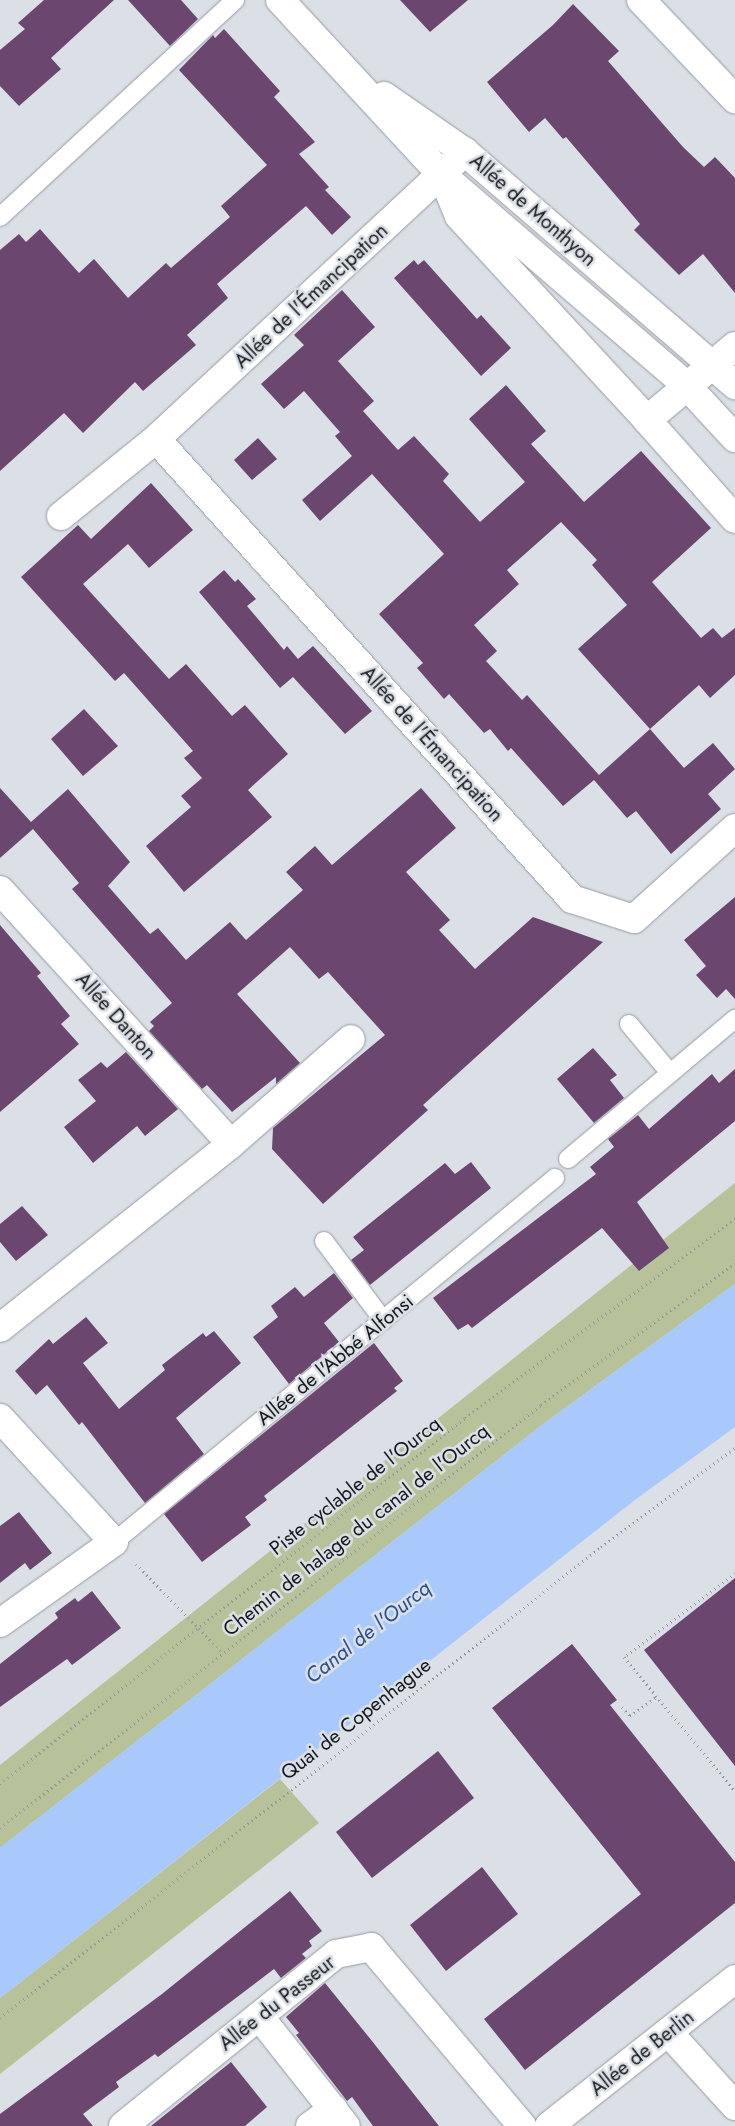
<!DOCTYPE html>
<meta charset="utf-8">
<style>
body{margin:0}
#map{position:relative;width:735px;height:2126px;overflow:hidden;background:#dbe0e7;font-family:Jost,sans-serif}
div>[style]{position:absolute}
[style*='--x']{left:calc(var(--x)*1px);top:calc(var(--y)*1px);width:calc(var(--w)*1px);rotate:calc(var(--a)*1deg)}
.green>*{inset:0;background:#b8c29a}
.water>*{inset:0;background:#a9c9fc}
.building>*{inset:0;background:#6b466f}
.path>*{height:3px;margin-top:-1.5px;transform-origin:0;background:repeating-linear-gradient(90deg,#93979c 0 1px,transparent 0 5px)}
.roads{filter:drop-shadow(0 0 1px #979ba2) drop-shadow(0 0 1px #979ba2)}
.lane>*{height:18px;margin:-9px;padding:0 9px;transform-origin:9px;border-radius:9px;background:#fff}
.street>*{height:28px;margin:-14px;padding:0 14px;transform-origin:14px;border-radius:14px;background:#fff}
.secondary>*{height:28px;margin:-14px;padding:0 14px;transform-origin:14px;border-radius:14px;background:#fff}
span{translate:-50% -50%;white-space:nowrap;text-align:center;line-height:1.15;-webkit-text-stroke:5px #dbe0e7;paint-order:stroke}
.street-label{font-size:20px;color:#16181b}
.water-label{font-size:21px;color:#294f8d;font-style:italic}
</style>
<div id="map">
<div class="green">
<div style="clip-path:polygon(735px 1183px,735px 1284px,542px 1425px,0 1848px,0 1765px)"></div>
<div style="clip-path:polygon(280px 1779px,319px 1823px,0 2074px,0 1998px)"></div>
</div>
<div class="water">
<div style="clip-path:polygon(735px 1284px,735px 1427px,635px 1500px,0 1998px,0 1848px,542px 1425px)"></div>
</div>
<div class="building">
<div style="clip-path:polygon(44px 0,114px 0,51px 58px,61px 69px,19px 106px,0 86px,0 50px,25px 29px,18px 23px)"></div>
<div style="clip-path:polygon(128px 0,181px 0,198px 19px,170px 46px)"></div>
<div style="clip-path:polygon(400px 0,468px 0,430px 32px)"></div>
<div style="clip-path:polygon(573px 4px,619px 51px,608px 61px,683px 147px,704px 167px,715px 157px,735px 178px,735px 293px,703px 254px,679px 275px,634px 230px,640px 224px,566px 137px,563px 139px,545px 118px,529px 132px,487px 82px,553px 25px)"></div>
<div style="clip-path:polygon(224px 29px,280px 91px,274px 97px,315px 142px,299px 154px,329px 187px,325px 190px,351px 217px,332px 235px,306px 206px,217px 284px,228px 298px,187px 335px,196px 345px,143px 391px,135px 382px,83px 433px,64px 413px,0 471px,0 250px,19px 234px,26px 242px,40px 229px,79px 273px,94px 259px,128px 298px,166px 263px,171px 268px,230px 217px,221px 206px,267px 165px,179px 70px,213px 35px,215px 38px)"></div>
<div style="clip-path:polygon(414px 260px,418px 265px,424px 260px,477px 319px,481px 315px,511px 348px,481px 376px,394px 278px)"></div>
<div style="clip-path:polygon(342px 290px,375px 327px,338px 361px,374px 401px,363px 411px,398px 450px,414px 436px,449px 474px,443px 481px,480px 522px,525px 482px,469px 419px,506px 385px,546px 431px,531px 444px,584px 502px,641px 451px,711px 528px,652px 582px,701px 638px,713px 628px,722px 638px,735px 628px,735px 675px,710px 698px,699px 685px,650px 729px,578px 649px,627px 605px,592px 565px,597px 560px,561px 522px,507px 570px,519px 584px,474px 625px,497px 651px,486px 661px,522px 700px,527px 695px,599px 775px,650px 729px,684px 768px,713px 743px,735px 769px,708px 794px,721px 809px,671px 854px,636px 811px,627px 818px,594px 780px,563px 806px,511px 748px,508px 751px,490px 729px,484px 733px,449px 694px,444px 699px,417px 668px,423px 663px,379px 614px,444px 554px,372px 474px,320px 521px,302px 500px,352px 456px,335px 436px,340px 432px,304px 391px,284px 409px,261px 384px,304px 345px,294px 335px)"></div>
<div style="clip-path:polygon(258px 438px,277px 459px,252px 480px,234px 460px)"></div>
<div style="clip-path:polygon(151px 483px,193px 530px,149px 568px,128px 544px,83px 584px,169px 679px,186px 664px,232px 716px,245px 705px,288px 754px,248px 790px,272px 817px,184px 892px,146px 846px,191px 807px,181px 796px,202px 778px,184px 758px,193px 751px,124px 673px,115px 681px,21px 577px,78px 525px,91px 539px)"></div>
<div style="clip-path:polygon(224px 570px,235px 582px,238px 579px,256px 599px,247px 606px,284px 650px,287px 646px,298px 659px,313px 646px,372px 711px,345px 734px,293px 677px,280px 688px,199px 592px)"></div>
<div style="clip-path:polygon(84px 709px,118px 746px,83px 776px,51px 739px)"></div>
<div style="clip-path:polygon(0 788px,31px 822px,68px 789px,130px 862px,108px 886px,150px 934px,158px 928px,186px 960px,230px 922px,246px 940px,303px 890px,286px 872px,315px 846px,332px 865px,421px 788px,456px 828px,406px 872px,450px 920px,439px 930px,475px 969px,533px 917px,603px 942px,423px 1105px,428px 1110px,323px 1204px,272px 1149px,273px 1128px,385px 1035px,328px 972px,319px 979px,290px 947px,237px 994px,300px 1063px,276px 1084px,276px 1077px,232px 1112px,207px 1085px,202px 1089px,149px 1031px,154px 1026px,150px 1022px,172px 1003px,72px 889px,79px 883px,33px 829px,0 858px)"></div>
<div style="clip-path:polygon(735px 897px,735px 999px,726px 989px,717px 998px,696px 975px,706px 966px,684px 940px)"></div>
<div style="clip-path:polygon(0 925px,41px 973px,37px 976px,70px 1016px,61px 1024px,79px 1044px,0 1112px)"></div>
<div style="clip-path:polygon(593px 1048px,617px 1075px,610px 1080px,624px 1098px,594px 1123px,557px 1079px)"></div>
<div style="clip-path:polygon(126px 1052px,178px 1109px,145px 1136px,137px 1126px,93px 1163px,64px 1127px,96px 1101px,78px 1080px,101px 1062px,107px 1068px)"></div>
<div style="clip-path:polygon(735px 1069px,735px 1121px,637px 1202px,669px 1248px,639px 1271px,602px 1228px,472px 1328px,468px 1324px,458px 1330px,433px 1298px,596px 1174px,590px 1167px,614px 1147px,608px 1139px,638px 1115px,649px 1129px,712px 1074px,719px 1083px)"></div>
<div style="clip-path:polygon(471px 1162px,491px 1188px,370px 1285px,351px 1260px,364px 1250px,353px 1237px,445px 1163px,455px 1174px)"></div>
<div style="clip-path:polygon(22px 1206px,48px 1235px,16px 1261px,0 1242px,0 1224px)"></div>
<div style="clip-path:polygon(334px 1273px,353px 1298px,324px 1323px,339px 1342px,289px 1384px,253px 1337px,278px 1317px,271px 1306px,295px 1287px,304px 1297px)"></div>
<div style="clip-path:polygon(86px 1317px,108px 1343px,83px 1363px,119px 1409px,165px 1370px,162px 1365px,203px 1333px,206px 1337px,214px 1331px,241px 1363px,176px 1418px,204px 1454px,145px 1503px,82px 1422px,79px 1425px,47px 1385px,36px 1395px,15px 1371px,49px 1339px,53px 1344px)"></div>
<div style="clip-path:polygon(374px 1343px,403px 1381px,394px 1388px,397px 1391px,264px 1496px,267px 1500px,245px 1517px,251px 1525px,202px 1562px,164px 1514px)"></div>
<div style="clip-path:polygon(19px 1512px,52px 1553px,30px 1570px,25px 1563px,0 1583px,0 1526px)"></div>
<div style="clip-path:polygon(735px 1578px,735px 1766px,644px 1650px)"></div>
<div style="clip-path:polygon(92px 1591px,121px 1628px,72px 1665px,67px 1659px,0 1707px,0 1664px,58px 1618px,55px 1613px,75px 1598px,78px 1602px)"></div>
<div style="clip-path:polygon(572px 1644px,617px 1700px,610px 1705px,735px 1862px,735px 1903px,525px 2070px,484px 2019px,641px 1894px,492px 1708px)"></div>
<div style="clip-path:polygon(438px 1751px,474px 1798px,372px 1878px,336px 1832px)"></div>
<div style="clip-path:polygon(482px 1867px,518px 1914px,446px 1971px,410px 1925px)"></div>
<div style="clip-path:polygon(290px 1891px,322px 1931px,309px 1941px,312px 1946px,302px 1954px,306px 1958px,281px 1978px,274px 1969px,158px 2057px,155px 2054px,116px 2082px,119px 2087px,83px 2114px,93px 2126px,0 2126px,0 2114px,162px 1994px)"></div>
<div style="clip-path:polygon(325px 1983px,372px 2041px,439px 2126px,373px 2126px,352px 2097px,347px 2101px,296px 2035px,299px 2033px,286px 2017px)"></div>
<div style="clip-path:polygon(231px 2062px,267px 2107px,245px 2126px,151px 2126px)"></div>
</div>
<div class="path">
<div style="--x:136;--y:1564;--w:124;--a:45.7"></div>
<div style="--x:735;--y:1573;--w:139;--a:142.9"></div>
<div style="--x:624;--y:1657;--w:174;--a:50.4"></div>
<div style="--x:622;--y:1707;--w:12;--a:48"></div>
<div style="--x:630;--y:1716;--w:34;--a:-36"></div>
<div style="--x:0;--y:1784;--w:592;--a:-38.21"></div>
<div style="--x:465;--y:1418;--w:336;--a:-36.5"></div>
<div style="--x:0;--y:1828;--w:687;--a:-38.02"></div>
<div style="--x:541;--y:1405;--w:240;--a:-36.2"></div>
<div style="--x:0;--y:2018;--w:764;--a:-38.09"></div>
<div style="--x:601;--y:1547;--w:167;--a:-36.5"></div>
</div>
<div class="roads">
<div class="lane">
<div style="--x:0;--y:217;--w:320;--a:-42.7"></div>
<div style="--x:629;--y:1024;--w:64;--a:50.1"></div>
<div style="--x:568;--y:1159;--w:218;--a:-40"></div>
<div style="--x:324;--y:1241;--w:99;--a:53.2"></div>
<div style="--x:114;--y:1542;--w:572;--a:-39.54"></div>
</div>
<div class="street">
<div style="--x:641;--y:0;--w:137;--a:46.5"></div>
<div style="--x:442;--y:175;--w:44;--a:67.5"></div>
<div style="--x:459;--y:216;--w:277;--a:47.3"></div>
<div style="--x:735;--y:346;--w:115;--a:139.9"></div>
<div style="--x:647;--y:420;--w:132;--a:48.4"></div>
<div style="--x:156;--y:439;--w:620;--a:47.88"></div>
<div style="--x:572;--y:899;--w:65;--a:17.9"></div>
<div style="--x:634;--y:919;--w:136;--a:-42"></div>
<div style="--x:61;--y:516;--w:122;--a:-39"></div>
<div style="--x:156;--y:439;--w:422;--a:-42.9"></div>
<div style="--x:0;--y:890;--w:343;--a:47.7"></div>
<div style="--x:0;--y:1328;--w:295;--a:-38.5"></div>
<div style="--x:231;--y:1144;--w:159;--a:-41.2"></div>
<div style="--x:0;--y:1418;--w:168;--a:47.4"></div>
<div style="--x:114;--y:1542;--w:140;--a:144.6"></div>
<div style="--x:259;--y:2016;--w:140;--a:51.7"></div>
<div style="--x:668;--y:2032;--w:100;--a:47.8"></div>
<div style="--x:123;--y:2126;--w:274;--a:-38.9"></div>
<div style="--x:336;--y:1954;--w:36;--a:-11"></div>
<div style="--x:371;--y:1947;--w:234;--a:49.8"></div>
<div style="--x:310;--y:2126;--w:29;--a:-36"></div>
<div style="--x:549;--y:2126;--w:237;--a:-38.3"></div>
</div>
<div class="secondary">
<div style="--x:280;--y:0;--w:238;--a:47.2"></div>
<div style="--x:442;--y:175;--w:323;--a:40.7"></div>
<div style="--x:687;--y:386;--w:71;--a:47.3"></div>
<div style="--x:384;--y:96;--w:98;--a:34.7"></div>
<div style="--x:465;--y:152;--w:357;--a:40.8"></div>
</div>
</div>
<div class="street-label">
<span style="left:533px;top:210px;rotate:41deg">Allée de Monthyon</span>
<span style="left:311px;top:296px;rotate:-43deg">Allée de l'Émancipation</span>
<span style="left:432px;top:744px;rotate:48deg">Allée de l'Émancipation</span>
<span style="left:116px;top:1016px;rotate:48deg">Allée Danton</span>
<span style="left:335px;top:1360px;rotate:-39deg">Allée de l'Abbé Alfonsi</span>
<span style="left:355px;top:1486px;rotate:-38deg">Piste cyclable de l'Ourcq</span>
<span style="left:356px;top:1530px;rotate:-38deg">Chemin de halage du canal de l'Ourcq</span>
<span style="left:356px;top:1719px;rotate:-38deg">Quai de Copenhague</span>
<span style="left:277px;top:2003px;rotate:-38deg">Allée du Passeur</span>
<span style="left:642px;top:2053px;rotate:-38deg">Allée de Berlin</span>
</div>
<div class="water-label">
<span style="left:368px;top:1632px;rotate:-38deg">Canal de l'Ourcq</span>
</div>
</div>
